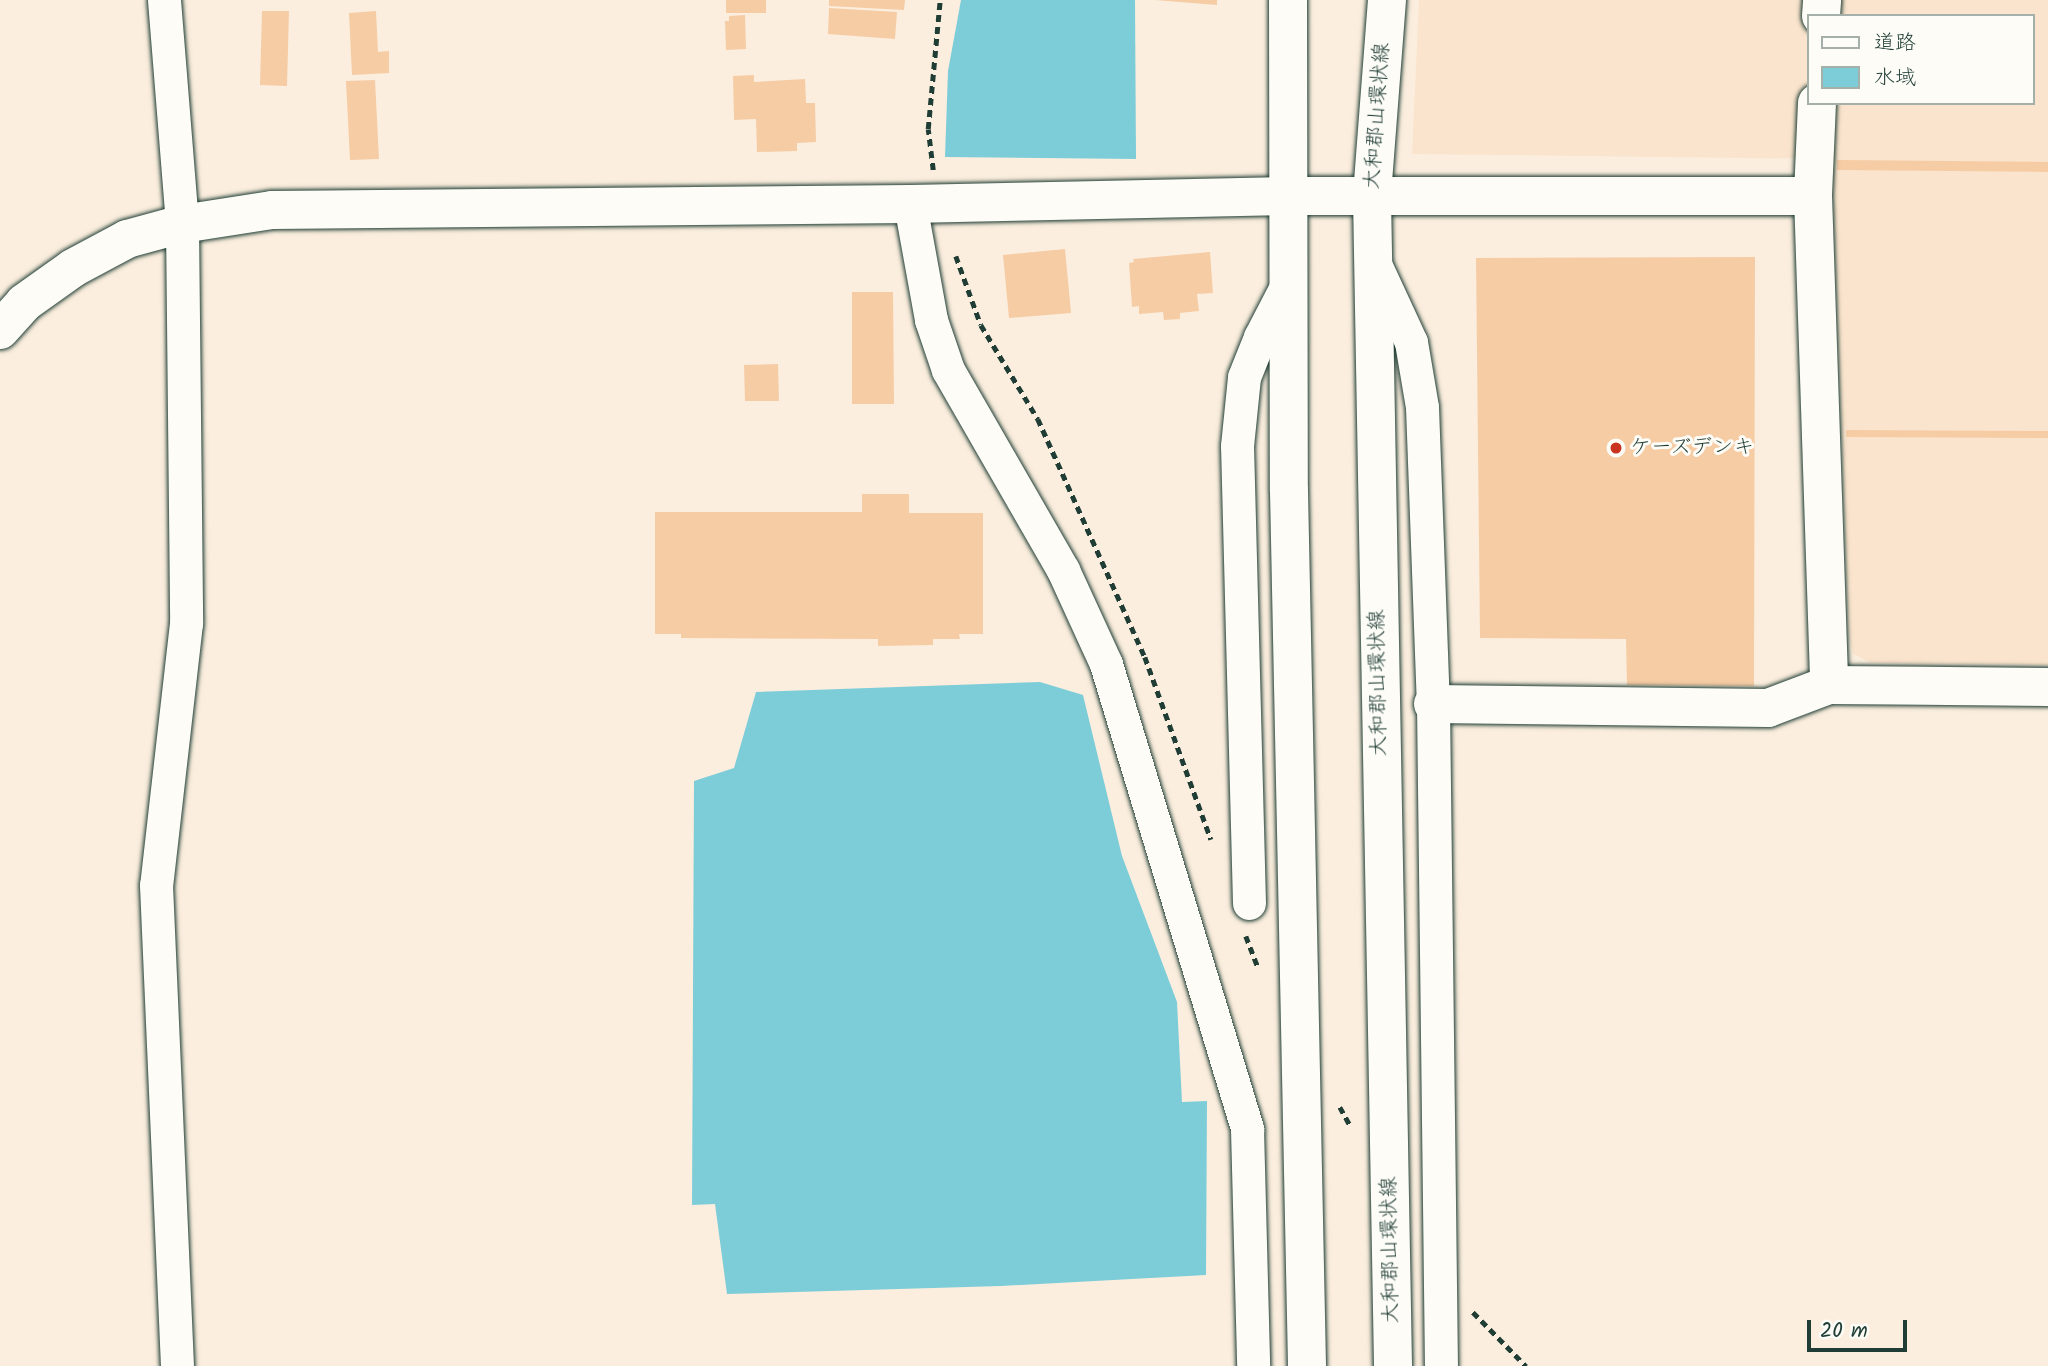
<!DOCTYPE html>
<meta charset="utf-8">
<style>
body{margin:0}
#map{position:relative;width:2048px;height:1366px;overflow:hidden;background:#fbeede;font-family:Kalam,"Klee One",sans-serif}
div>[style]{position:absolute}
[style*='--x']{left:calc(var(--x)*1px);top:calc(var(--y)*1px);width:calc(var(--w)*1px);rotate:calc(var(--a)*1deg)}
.built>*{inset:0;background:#fae4cd}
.water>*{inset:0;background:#7dcdd9}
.building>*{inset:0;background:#f6cca5}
.path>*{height:4.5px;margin-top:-2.25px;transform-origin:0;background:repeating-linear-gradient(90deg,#1f3d34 0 7px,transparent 0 12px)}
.roads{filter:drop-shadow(0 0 2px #1f3d34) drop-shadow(0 0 2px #1f3d34)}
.street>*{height:33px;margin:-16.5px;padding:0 16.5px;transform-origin:16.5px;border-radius:16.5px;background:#fdfcf7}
.secondary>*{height:38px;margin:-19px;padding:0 19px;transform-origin:19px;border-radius:19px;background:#fdfcf7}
.dots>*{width:19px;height:19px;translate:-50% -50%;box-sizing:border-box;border:4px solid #fdfcf7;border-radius:50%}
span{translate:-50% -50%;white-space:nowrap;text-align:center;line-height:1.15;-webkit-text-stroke:6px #fdfcf7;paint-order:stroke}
.street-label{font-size:21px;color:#1f3d34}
.poi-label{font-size:21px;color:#1f3d34}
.left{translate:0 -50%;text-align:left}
.legend{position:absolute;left:1807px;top:14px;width:228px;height:91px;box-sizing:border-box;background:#fdfcf7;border:2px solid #a4b0a9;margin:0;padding:9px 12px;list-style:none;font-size:21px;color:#1f3d34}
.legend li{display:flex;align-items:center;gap:14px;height:35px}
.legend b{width:35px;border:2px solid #a4b0a9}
.scale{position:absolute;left:1807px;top:1320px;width:100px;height:32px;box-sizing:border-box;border:4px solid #1f3d34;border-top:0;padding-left:9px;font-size:21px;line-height:24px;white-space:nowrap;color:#1f3d34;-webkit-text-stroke:5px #fdfcf7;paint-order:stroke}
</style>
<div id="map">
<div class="built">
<div style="clip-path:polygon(evenodd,1419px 0,2048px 0,2048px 665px,1872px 663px,1853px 654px,1849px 637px,1832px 159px,1412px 154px,1419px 0,1808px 16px,2032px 16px,2032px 103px,1808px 103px,1808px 16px)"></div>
</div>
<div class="water">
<div style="clip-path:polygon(961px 0,1135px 0,1136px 159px,945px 157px,948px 71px)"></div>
<div style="clip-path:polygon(1040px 682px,1083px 695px,1122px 856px,1177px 1002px,1182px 1102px,1207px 1101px,1206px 1275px,1001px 1286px,727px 1294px,715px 1204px,692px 1205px,694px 781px,734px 768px,756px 692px)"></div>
</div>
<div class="building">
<div style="clip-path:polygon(726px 0,766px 0,766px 13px,726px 13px)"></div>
<div style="clip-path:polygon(829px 0,905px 0,904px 10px,829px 6px)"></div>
<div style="clip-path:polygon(1155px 0,1217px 0,1217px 5px)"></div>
<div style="clip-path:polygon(829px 8px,897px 12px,895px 39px,828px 34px)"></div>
<div style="clip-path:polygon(262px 11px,289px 11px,287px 86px,260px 85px)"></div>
<div style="clip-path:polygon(376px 11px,378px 52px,389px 51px,389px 73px,352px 75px,349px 13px)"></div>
<div style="clip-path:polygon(745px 15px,746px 49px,726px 50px,725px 21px,729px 21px,729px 16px)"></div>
<div style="clip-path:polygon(754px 75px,754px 82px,805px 79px,806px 103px,815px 103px,816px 142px,797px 143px,797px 151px,757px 152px,756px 119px,734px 120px,733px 76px)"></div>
<div style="clip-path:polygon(375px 80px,379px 159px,350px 160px,346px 81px)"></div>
<div style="clip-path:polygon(1837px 160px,2048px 162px,2048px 172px,1837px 170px)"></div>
<div style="clip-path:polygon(1065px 249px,1071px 313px,1009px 318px,1003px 255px)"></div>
<div style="clip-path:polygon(1210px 252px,1213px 293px,1197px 294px,1199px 311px,1180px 313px,1180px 319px,1164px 320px,1163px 312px,1139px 314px,1139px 306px,1132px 307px,1129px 263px,1134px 262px,1133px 259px)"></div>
<div style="clip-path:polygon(1755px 257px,1754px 686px,1627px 685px,1626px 639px,1480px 638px,1476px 258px)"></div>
<div style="clip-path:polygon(852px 292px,893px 292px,894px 404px,852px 404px)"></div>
<div style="clip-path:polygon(778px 364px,779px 401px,745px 401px,744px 365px)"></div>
<div style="clip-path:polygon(1846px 430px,2048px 431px,2048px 438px,1846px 437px)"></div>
<div style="clip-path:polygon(862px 494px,909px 494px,909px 513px,983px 513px,983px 634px,959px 634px,960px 639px,933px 639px,933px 645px,878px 646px,878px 639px,681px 638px,681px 634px,655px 634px,655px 512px,862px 512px)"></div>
</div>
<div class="path">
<div style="--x:933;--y:170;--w:41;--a:-97"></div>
<div style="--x:928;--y:129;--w:130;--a:-84.7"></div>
<div style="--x:956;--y:256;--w:73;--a:70.1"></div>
<div style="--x:981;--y:325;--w:110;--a:58.8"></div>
<div style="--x:1038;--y:419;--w:261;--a:65.8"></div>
<div style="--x:1145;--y:657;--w:194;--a:70.1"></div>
<div style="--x:1246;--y:936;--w:33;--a:69"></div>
<div style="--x:1340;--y:1107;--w:23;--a:61"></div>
<div style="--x:1473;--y:1312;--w:76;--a:45.5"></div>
</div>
<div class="roads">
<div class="street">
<div style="--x:164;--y:0;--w:225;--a:85.4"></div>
<div style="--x:182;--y:224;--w:399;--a:89.4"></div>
<div style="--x:186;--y:623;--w:264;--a:96.5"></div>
<div style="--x:156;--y:885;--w:481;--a:87.5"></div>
<div style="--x:910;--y:204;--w:118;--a:79.7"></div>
<div style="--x:931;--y:320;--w:53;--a:71.2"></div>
<div style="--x:948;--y:370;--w:231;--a:60.1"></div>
<div style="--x:1063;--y:570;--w:103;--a:65.4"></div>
<div style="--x:1106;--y:664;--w:486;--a:73.1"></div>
<div style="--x:1247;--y:1129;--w:237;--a:88.5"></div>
<div style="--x:1374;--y:262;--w:88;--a:65.2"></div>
<div style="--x:1411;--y:342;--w:66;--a:80.4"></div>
<div style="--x:1422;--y:407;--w:297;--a:87.9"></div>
<div style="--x:1433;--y:704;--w:662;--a:89.31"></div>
<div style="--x:1249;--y:903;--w:457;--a:-91.5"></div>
<div style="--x:1237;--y:446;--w:69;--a:-84.2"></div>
<div style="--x:1244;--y:377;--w:43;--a:-68.2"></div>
<div style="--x:1260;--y:337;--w:63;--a:-62.6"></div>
</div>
<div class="secondary">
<div style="--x:1288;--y:0;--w:491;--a:89.9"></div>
<div style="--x:1289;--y:491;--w:875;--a:88.82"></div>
<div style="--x:1387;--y:0;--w:198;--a:94.4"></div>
<div style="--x:1372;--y:197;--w:1169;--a:88.97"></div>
<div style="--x:1821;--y:16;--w:16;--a:-86"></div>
<div style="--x:1817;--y:103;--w:93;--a:92.5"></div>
<div style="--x:1813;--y:196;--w:489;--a:88.1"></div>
<div style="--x:0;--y:330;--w:36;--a:-48"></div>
<div style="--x:24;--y:303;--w:60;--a:-35.5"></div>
<div style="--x:73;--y:268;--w:61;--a:-28.2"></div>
<div style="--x:127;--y:239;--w:57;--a:-15.3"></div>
<div style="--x:182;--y:224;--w:91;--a:-8.8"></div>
<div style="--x:272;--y:210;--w:638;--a:-0.54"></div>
<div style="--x:910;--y:204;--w:378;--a:-1.2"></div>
<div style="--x:1288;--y:196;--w:525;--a:0"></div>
<div style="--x:1433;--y:704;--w:335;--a:0.7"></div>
<div style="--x:1768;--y:708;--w:65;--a:-20.7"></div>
<div style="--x:1829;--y:685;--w:219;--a:0.5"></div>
</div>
</div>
<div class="dots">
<div style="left:1616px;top:448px;background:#c8321e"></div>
</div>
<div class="street-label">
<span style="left:1378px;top:116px;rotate:-86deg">大和郡山環状線</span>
<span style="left:1379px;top:683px;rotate:-91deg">大和郡山環状線</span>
<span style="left:1391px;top:1250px;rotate:-91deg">大和郡山環状線</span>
</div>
<div class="poi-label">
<span class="left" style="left:1630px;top:448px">ケーズデンキ</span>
</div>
<ul class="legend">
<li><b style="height:9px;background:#fdfcf7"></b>道路</li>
<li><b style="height:19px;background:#7dcdd9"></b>水域</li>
</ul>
<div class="scale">20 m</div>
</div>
